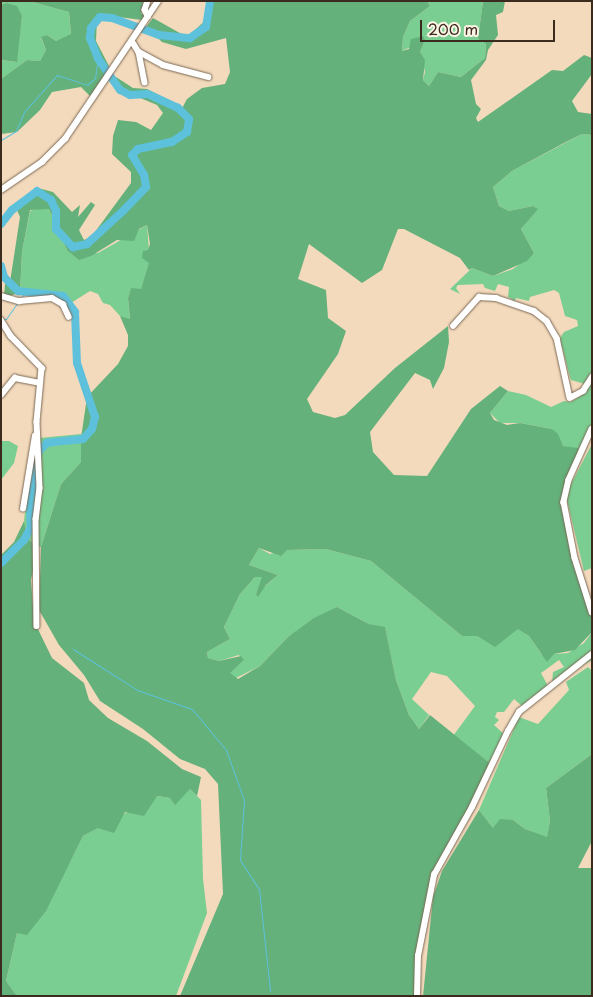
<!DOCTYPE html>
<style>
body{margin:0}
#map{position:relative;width:593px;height:997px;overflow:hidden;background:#f3dabc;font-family:"Playpen Sans",sans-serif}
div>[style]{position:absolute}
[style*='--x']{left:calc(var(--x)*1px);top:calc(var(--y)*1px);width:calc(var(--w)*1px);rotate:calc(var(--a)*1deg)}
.green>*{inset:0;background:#7bce91}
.forest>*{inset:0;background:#64b17b}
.stream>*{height:1px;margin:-0.5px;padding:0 0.5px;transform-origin:0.5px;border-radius:0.5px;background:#5ec1dc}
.river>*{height:8px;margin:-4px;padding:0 4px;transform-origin:4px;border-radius:4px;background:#5ec1dc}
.roads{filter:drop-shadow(0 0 1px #7b6855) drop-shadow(0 0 1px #7b6855)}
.street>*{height:5.5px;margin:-2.75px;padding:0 2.75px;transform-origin:2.75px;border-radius:2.75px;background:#fff}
span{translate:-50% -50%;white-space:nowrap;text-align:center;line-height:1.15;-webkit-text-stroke:4px #fcf5e5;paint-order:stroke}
.frame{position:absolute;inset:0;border:2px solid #3b2a1e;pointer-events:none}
.scale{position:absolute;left:420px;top:20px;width:135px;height:22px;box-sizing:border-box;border:2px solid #3b2a1e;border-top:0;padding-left:6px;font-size:15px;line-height:18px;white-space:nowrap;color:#3b2a1e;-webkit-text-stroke:4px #fcf5e5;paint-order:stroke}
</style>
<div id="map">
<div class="green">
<div style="clip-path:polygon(1px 1px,29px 1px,69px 12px,71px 35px,56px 41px,47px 35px,41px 38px,46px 50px,40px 61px,27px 60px,1px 79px,1px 60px,16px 62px,22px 16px,6px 3px,1px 5px)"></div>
<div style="clip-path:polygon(427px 1px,483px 1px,478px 39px,486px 44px,485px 58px,461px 77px,438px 72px,429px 86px,423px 80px,425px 72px,420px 52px,425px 40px,402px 51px,403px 37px,410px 21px,430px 6px)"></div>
<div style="clip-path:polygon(582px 134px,592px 135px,592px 371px,585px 384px,571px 380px,568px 370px,560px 338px,564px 332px,578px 326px,577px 320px,565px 316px,559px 293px,554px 290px,530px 297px,529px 301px,516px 298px,515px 301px,508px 297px,509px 287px,498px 284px,495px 291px,485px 288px,483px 284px,458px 285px,456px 288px,460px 294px,450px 289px,472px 268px,493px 276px,513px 269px,534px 253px,521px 229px,537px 209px,533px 206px,509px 211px,499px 206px,493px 187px,512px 171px)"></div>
<div style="clip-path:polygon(41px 207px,49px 209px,67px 250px,98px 253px,147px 225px,150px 263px,141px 289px,131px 289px,128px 298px,130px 320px,120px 316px,110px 305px,103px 303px,98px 294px,90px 291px,71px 303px,62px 296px,20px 293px,22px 252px,30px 211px)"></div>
<div style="clip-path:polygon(592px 380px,592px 430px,581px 454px,578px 449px,563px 446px,552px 429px,520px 423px,500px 423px,490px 413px,508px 391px,526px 395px,551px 407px,564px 401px,571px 402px,585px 393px)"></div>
<div style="clip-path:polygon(81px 434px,81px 462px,61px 484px,41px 547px,38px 547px,28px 539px,24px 521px,29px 474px,33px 470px,39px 438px)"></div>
<div style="clip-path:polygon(1px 441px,9px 441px,18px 446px,14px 463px,1px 480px)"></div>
<div style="clip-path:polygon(592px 444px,592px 568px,584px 571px,567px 500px,570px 486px)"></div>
<div style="clip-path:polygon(259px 548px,270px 554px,287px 550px,326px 549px,371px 561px,462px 636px,477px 636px,495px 646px,518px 628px,529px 636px,542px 655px,568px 653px,584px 643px,592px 632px,592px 660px,552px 683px,553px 672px,564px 667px,559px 660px,541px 673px,548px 686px,522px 706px,514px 699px,504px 712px,497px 712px,495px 717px,499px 720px,494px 725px,504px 734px,492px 765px,453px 736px,475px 706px,447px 676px,431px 672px,412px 699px,429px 715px,419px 729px,409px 715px,396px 680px,385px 628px,369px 624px,337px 607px,288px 637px,260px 666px,234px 679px,229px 673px,243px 661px,239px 655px,219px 661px,208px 658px,207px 652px,230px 639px,224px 627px,240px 594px,255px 577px,263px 577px,256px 594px,278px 575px,249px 565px)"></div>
<div style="clip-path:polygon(588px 667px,592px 671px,592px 754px,546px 788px,550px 821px,547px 838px,525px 829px,513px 820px,493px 828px,479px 810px,519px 717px,538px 724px,569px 690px,566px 682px)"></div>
<div style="clip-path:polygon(190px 789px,201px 800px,203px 879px,207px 913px,176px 996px,17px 996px,6px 981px,17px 933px,70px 862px,83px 836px,157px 796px,170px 798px)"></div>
</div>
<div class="forest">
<div style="clip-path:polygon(29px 1px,144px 1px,141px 14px,146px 14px,142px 20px,103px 15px,97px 19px,96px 41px,111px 70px,92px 98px,81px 87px,52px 92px,40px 110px,17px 132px,1px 134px,1px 79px,27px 60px,40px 61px,46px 50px,41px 37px,47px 35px,56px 41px,71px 34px,69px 12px)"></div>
<div style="clip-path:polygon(210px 1px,427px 1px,430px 6px,410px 21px,403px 37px,402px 51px,409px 49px,411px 39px,423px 36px,425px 40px,420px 52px,425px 60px,423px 80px,429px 86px,438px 72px,461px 77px,485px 58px,486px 44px,478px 39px,483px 1px,505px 1px,503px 12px,496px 15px,498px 35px,488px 50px,486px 60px,471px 80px,476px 104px,481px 109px,476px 118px,478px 122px,552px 70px,563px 71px,584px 55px,592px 58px,592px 74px,572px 101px,578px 112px,592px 114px,592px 135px,582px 134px,564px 143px,512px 171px,493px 187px,499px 206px,509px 211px,533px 206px,538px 209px,521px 229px,534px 253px,527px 261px,493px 276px,472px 268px,469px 270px,460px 258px,404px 229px,398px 229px,382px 270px,362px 283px,309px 244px,298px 279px,326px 290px,328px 318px,346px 331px,338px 354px,307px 399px,313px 412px,335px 418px,345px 415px,395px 368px,448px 326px,449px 342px,444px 368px,433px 389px,430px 380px,415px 373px,370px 432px,373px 452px,394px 475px,427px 476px,471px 409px,500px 386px,508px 391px,490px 413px,494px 420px,507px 425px,520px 423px,552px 429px,558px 434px,563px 446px,578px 448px,581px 454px,564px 489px,562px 503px,592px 615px,592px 632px,575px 650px,554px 654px,547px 662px,529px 636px,518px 629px,495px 647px,477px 636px,462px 636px,371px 561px,326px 549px,287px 550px,281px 556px,259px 548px,249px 565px,278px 575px,266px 585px,258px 597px,256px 594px,262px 577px,255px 577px,240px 594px,224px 627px,230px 639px,207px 652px,208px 658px,219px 661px,241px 656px,244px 660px,230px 673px,238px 679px,260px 666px,288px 637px,314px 618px,337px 607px,369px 624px,385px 627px,396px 680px,409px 715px,419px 729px,430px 715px,492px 765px,430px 888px,421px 926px,416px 996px,180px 996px,223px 894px,218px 784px,205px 769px,180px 759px,143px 729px,100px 701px,84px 675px,59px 645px,39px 610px,41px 547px,61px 484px,81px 462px,81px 438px,87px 397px,118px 364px,128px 346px,128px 335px,120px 316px,130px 319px,128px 298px,131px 288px,141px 289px,149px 263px,142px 258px,143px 251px,148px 250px,150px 244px,147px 225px,139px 229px,134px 241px,117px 240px,91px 256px,79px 260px,67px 250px,49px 209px,30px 210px,22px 252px,20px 293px,4px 297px,5px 284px,10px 282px,20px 217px,16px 208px,18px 203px,38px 188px,53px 192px,72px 212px,80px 205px,78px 217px,91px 202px,95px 205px,79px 230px,84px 240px,92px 236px,131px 183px,131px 172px,112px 154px,113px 136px,118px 120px,136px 122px,151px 130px,163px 113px,157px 105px,114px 87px,112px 84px,116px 77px,133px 88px,147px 89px,167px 99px,179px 114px,187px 99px,202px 88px,225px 84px,230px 72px,226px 38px,186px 49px,162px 42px,146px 27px,153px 18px,187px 37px,207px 19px)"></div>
<div style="clip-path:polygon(6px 3px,17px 6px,22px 16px,17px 62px,1px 60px,1px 5px)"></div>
<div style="clip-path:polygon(24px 521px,28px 539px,38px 547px,31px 580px,34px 621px,52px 658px,84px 683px,89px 700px,108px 718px,147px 741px,182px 769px,201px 777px,197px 796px,190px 789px,175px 805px,170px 798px,157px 796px,144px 816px,125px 812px,114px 833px,98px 828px,83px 836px,46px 911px,27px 935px,17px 933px,6px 981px,17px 996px,1px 996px,1px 555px,14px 542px)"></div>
<div style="clip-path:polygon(592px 754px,592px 841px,578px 868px,592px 868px,592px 996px,423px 996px,433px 897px,442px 871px,479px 810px,493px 828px,500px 819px,513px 820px,525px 829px,547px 837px,550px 821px,546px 788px)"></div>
</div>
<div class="stream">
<div style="--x:1;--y:140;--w:17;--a:-31"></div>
<div style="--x:16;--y:131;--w:21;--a:-67"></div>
<div style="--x:24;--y:112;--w:50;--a:-48.3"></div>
<div style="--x:57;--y:75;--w:32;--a:18"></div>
<div style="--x:87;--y:85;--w:11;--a:-41"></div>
<div style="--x:95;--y:78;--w:20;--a:-81"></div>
<div style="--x:21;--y:298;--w:7;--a:-56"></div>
<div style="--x:2;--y:319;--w:4;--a:0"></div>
<div style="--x:6;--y:319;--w:19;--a:-55"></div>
<div style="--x:73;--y:649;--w:76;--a:32.6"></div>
<div style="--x:137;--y:690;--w:58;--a:19.1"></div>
<div style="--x:192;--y:709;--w:53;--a:50.3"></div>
<div style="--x:226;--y:750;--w:53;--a:70.2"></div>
<div style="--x:244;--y:800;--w:60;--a:93.8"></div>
<div style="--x:240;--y:860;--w:35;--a:57"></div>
<div style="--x:259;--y:889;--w:103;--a:83.8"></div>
</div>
<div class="river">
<div style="--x:1;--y:224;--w:18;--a:-52"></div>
<div style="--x:12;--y:210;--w:31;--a:-37"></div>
<div style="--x:37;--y:191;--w:17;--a:33"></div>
<div style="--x:51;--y:200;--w:12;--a:66"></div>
<div style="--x:56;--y:211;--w:18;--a:90"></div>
<div style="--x:56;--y:229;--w:25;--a:47"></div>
<div style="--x:73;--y:247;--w:14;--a:-12"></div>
<div style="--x:87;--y:244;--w:49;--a:-42.5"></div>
<div style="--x:123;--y:211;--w:33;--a:-46"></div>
<div style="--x:146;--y:187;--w:12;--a:-99"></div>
<div style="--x:144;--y:175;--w:23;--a:-121"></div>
<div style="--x:132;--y:155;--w:8;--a:-45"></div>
<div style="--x:138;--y:149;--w:35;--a:-12"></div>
<div style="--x:172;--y:142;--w:18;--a:-34"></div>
<div style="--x:187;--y:132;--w:13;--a:-81"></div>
<div style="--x:189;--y:119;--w:16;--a:-135"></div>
<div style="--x:178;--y:108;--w:33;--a:-155"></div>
<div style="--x:148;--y:94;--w:18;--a:177"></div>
<div style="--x:130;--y:95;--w:11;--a:-153"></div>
<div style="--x:120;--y:90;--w:39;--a:-125"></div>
<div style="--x:98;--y:58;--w:22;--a:-112"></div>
<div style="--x:90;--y:38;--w:10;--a:-84"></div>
<div style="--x:91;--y:28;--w:14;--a:-51"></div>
<div style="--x:100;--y:17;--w:12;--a:5"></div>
<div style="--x:112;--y:18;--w:50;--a:19.9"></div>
<div style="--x:159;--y:35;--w:31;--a:6"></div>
<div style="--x:190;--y:38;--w:19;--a:-35"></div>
<div style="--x:206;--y:27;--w:26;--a:-81"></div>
<div style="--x:1;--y:266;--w:11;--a:75"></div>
<div style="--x:4;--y:277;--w:20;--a:45"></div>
<div style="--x:18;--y:291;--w:45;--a:6.3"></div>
<div style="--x:63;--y:296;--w:20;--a:53"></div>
<div style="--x:75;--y:312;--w:51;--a:87.8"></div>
<div style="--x:77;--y:363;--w:57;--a:71.6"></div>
<div style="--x:95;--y:417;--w:12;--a:104"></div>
<div style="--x:92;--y:429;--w:13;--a:132"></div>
<div style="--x:83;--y:439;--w:36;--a:174"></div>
<div style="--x:47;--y:443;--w:13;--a:135"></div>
<div style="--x:38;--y:452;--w:50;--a:99.3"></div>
<div style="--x:30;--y:501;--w:26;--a:88"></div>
<div style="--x:31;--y:527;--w:15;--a:118"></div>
<div style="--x:24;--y:540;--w:33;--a:135"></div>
</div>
<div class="roads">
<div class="street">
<div style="--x:148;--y:1;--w:9;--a:108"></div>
<div style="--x:145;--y:10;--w:7;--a:63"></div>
<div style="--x:132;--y:41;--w:13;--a:58"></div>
<div style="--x:139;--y:52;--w:27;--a:28"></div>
<div style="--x:163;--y:65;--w:47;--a:14.9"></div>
<div style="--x:139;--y:52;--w:31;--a:79"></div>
<div style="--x:1;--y:190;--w:50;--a:-34.3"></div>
<div style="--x:42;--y:162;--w:33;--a:-45"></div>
<div style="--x:65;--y:139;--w:166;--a:-56"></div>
<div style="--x:1;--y:296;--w:19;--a:16"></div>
<div style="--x:19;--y:301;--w:33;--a:-5"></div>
<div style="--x:52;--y:298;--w:13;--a:29"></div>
<div style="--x:63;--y:304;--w:14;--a:65"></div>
<div style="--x:1;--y:320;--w:19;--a:58"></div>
<div style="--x:11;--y:336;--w:45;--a:45.9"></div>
<div style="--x:42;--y:368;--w:54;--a:95.3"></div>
<div style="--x:37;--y:422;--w:66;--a:87.4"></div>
<div style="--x:40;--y:488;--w:31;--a:97"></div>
<div style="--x:36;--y:519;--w:107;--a:89.5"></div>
<div style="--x:453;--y:326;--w:39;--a:-48"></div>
<div style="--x:479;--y:297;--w:17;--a:3"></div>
<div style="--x:496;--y:298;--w:40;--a:18.9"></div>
<div style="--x:534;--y:311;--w:16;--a:38"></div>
<div style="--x:547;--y:321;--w:20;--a:60"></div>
<div style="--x:557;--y:338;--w:61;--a:77.8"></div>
<div style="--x:570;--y:398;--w:15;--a:-28"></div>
<div style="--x:583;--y:391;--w:17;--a:-57"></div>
<div style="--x:1;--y:395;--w:22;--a:-51"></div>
<div style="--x:15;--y:378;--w:25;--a:11"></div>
<div style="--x:592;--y:429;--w:56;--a:114.3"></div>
<div style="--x:569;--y:480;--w:23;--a:103"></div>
<div style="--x:564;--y:502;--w:57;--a:78.9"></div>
<div style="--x:575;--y:558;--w:57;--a:72.5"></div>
<div style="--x:23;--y:509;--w:74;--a:-80.7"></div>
<div style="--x:417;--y:996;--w:40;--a:-88.6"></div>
<div style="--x:418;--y:956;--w:83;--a:-78.8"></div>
<div style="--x:434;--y:875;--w:78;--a:-60.8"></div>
<div style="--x:472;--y:807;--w:84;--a:-64.7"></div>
<div style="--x:508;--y:731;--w:22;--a:-60"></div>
<div style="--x:519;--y:712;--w:93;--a:-38.5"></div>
</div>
</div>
<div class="frame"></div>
<div class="scale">200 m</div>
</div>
